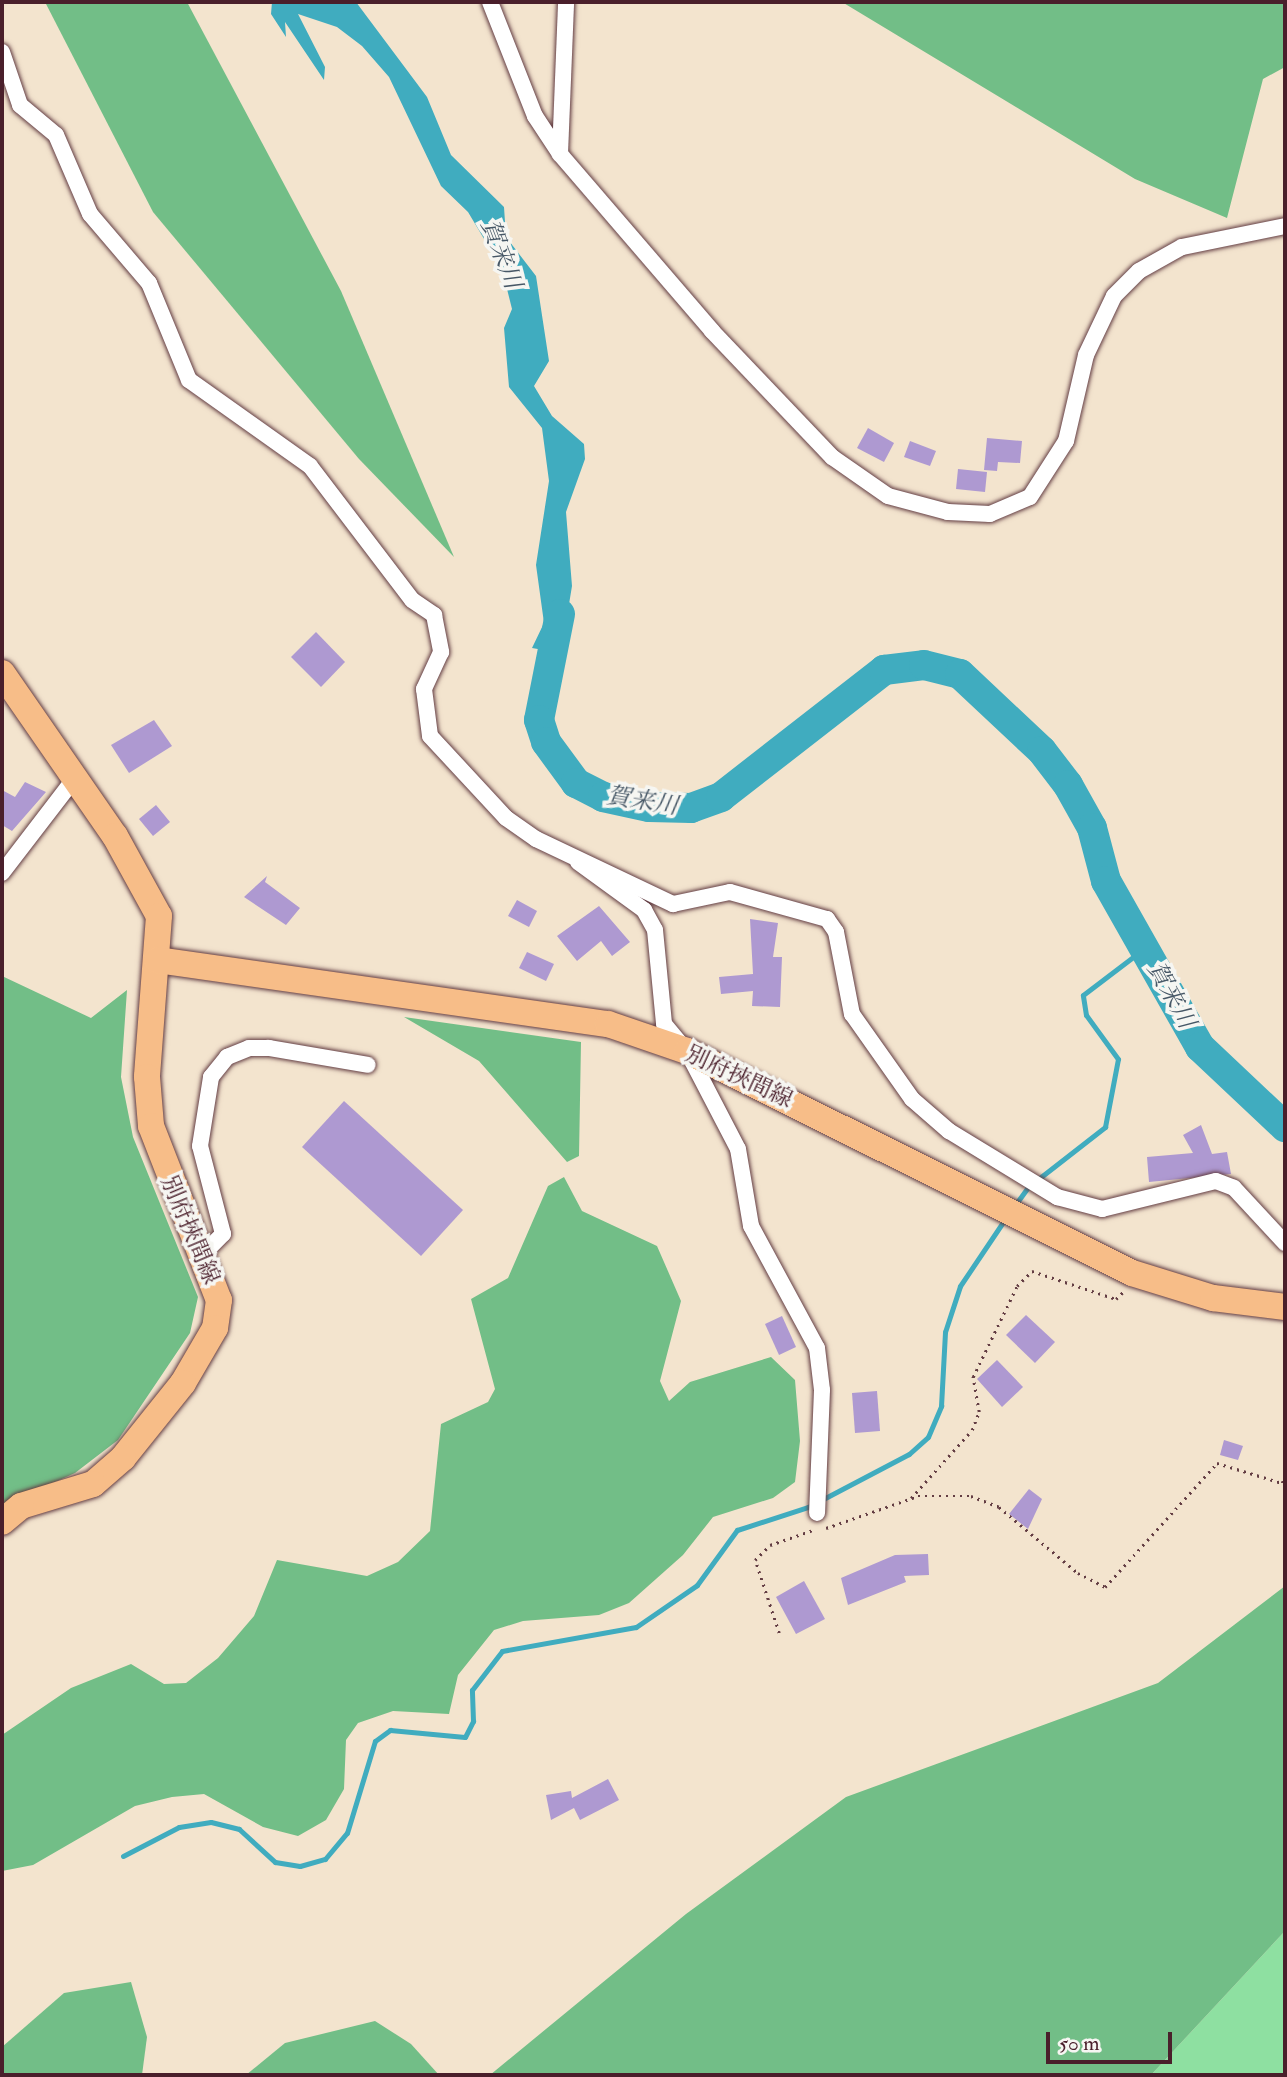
<!DOCTYPE html>
<meta charset="utf-8">
<style>
body{margin:0}
#map{position:relative;width:1287px;height:2077px;overflow:hidden;background:#f3e4ce;font-family:"IM FELL Double Pica","Noto Serif JP",serif}
div>[style]{position:absolute}
[style*='--x']{left:calc(var(--x)*1px);top:calc(var(--y)*1px);width:calc(var(--w)*1px);rotate:calc(var(--a)*1deg)}
.green>*{inset:0;background:#8ee0a1}
.forest>*{inset:0;background:#72be87}
.water>*{inset:0;background:#40acbf}
.stream>*{height:5px;margin:-2.5px;padding:0 2.5px;transform-origin:2.5px;border-radius:2.5px;background:#40acbf}
.river>*{height:30px;margin:-15px;padding:0 15px;transform-origin:15px;border-radius:15px;background:#40acbf}
.building>*{inset:0;background:#ae99d1}
.path>*{height:2.5px;margin-top:-1.25px;transform-origin:0;background:repeating-linear-gradient(90deg,#633d43 0 2px,transparent 0 7px)}
.roads{filter:drop-shadow(0 0 2px #633d43) drop-shadow(0 0 2px #633d43)}
.street>*{height:16px;margin:-8px;padding:0 8px;transform-origin:8px;border-radius:8px;background:#fff}
.primary>*{height:26px;margin:-13px;padding:0 13px;transform-origin:13px;border-radius:13px;background:#f7bd88}
span{translate:-50% -50%;white-space:nowrap;text-align:center;line-height:1.15;-webkit-text-stroke:7px #f6f6f2;paint-order:stroke}
.street-label{font-size:23px;color:#4a1f2b}
.water-label{font-size:24px;color:#465766;font-style:italic}
.frame{position:absolute;inset:0;border:4px solid #4a1f2b;pointer-events:none}
.scale{position:absolute;left:1046px;top:2032px;width:126px;height:32px;box-sizing:border-box;border:4px solid #4a1f2b;border-top:0;padding-left:9px;font-size:21px;line-height:24px;white-space:nowrap;color:#4a1f2b;-webkit-text-stroke:5px #f6f6f2;paint-order:stroke}
</style>
<div id="map">
<div class="green">
<div style="clip-path:polygon(1285px 1931px,1285px 2075px,1151px 2075px)"></div>
</div>
<div class="forest">
<div style="clip-path:polygon(45px 2px,187px 2px,341px 291px,454px 557px,359px 459px,153px 212px)"></div>
<div style="clip-path:polygon(842px 2px,1285px 2px,1285px 67px,1263px 79px,1227px 218px,1135px 179px)"></div>
<div style="clip-path:polygon(2px 976px,91px 1018px,127px 990px,121px 1077px,133px 1137px,198px 1297px,190px 1333px,118px 1440px,75px 1473px,2px 1506px)"></div>
<div style="clip-path:polygon(404px 1017px,581px 1042px,579px 1156px,567px 1162px,479px 1061px)"></div>
<div style="clip-path:polygon(564px 1177px,582px 1211px,657px 1246px,681px 1301px,660px 1381px,669px 1401px,690px 1382px,771px 1357px,795px 1380px,800px 1441px,795px 1482px,773px 1498px,713px 1517px,683px 1555px,629px 1603px,599px 1615px,523px 1621px,494px 1630px,458px 1675px,449px 1714px,393px 1711px,358px 1723px,346px 1740px,344px 1789px,326px 1820px,298px 1836px,263px 1827px,204px 1794px,172px 1797px,135px 1806px,33px 1865px,2px 1871px,2px 1735px,71px 1688px,131px 1664px,164px 1684px,186px 1683px,218px 1658px,254px 1616px,277px 1560px,367px 1576px,398px 1562px,430px 1531px,441px 1424px,488px 1402px,495px 1389px,471px 1299px,508px 1278px,548px 1186px)"></div>
<div style="clip-path:polygon(1285px 1586px,1285px 1931px,1151px 2075px,490px 2075px,686px 1914px,846px 1797px,1158px 1683px)"></div>
<div style="clip-path:polygon(131px 1982px,147px 2037px,142px 2075px,2px 2075px,2px 2047px,64px 1993px)"></div>
<div style="clip-path:polygon(375px 2021px,411px 2044px,439px 2075px,246px 2075px,285px 2043px)"></div>
</div>
<div class="water">
<div style="clip-path:polygon(272px 2px,356px 2px,427px 97px,451px 155px,504px 207px,506px 237px,536px 276px,549px 361px,534px 386px,552px 416px,584px 444px,585px 459px,566px 512px,572px 586px,561px 653px,532px 648px,544px 623px,536px 565px,549px 481px,542px 428px,509px 387px,504px 328px,512px 309px,502px 269px,468px 212px,441px 186px,389px 77px,362px 46px,337px 27px,298px 14px,325px 67px,324px 80px,285px 22px,286px 37px,271px 14px)"></div>
</div>
<div class="stream">
<div style="--x:1015;--y:1205;--w:22;--a:-54"></div>
<div style="--x:1028;--y:1187;--w:98;--a:-37.9"></div>
<div style="--x:1105;--y:1127;--w:69;--a:-79.2"></div>
<div style="--x:1118;--y:1059;--w:54;--a:-126"></div>
<div style="--x:1086;--y:1015;--w:20;--a:-99"></div>
<div style="--x:1083;--y:995;--w:78;--a:-37.2"></div>
<div style="--x:123;--y:1856;--w:63;--a:-27.4"></div>
<div style="--x:179;--y:1827;--w:32;--a:-9"></div>
<div style="--x:211;--y:1822;--w:29;--a:14"></div>
<div style="--x:239;--y:1829;--w:49;--a:42.5"></div>
<div style="--x:275;--y:1862;--w:25;--a:9"></div>
<div style="--x:300;--y:1866;--w:26;--a:-16"></div>
<div style="--x:325;--y:1859;--w:34;--a:-50"></div>
<div style="--x:347;--y:1833;--w:96;--a:-73.1"></div>
<div style="--x:375;--y:1741;--w:19;--a:-36"></div>
<div style="--x:390;--y:1730;--w:75;--a:5.3"></div>
<div style="--x:465;--y:1737;--w:18;--a:-63"></div>
<div style="--x:473;--y:1721;--w:31;--a:-92"></div>
<div style="--x:472;--y:1690;--w:49;--a:-52.4"></div>
<div style="--x:502;--y:1651;--w:136;--a:-10.2"></div>
<div style="--x:636;--y:1627;--w:74;--a:-34.5"></div>
<div style="--x:697;--y:1585;--w:68;--a:-54"></div>
<div style="--x:737;--y:1530;--w:75;--a:-17.9"></div>
<div style="--x:808;--y:1507;--w:114;--a:-27.7"></div>
<div style="--x:909;--y:1454;--w:25;--a:-42"></div>
<div style="--x:928;--y:1437;--w:34;--a:-67"></div>
<div style="--x:941;--y:1406;--w:74;--a:-86.9"></div>
<div style="--x:945;--y:1332;--w:48;--a:-71.9"></div>
<div style="--x:960;--y:1286;--w:81;--a:-56.1"></div>
</div>
<div class="river">
<div style="--x:560;--y:614;--w:108;--a:101.2"></div>
<div style="--x:539;--y:720;--w:23;--a:72"></div>
<div style="--x:546;--y:742;--w:51;--a:53.8"></div>
<div style="--x:576;--y:783;--w:30;--a:27"></div>
<div style="--x:603;--y:797;--w:47;--a:12.3"></div>
<div style="--x:649;--y:807;--w:42;--a:1.4"></div>
<div style="--x:691;--y:808;--w:32;--a:-20"></div>
<div style="--x:721;--y:797;--w:207;--a:-37.9"></div>
<div style="--x:884;--y:670;--w:40;--a:-7.1"></div>
<div style="--x:924;--y:665;--w:37;--a:14"></div>
<div style="--x:960;--y:674;--w:112;--a:43.2"></div>
<div style="--x:1042;--y:751;--w:43;--a:52.6"></div>
<div style="--x:1068;--y:785;--w:49;--a:60.8"></div>
<div style="--x:1092;--y:828;--w:55;--a:75.2"></div>
<div style="--x:1106;--y:881;--w:191;--a:60.5"></div>
<div style="--x:1200;--y:1047;--w:117;--a:43.3"></div>
</div>
<div class="building">
<div style="clip-path:polygon(868px 428px,894px 443px,884px 462px,857px 448px)"></div>
<div style="clip-path:polygon(987px 438px,1022px 441px,1020px 463px,998px 462px,997px 471px,984px 470px)"></div>
<div style="clip-path:polygon(910px 441px,936px 451px,930px 466px,904px 457px)"></div>
<div style="clip-path:polygon(958px 469px,987px 472px,985px 492px,956px 489px)"></div>
<div style="clip-path:polygon(316px 632px,345px 662px,321px 687px,291px 657px)"></div>
<div style="clip-path:polygon(154px 720px,172px 746px,129px 773px,111px 745px)"></div>
<div style="clip-path:polygon(25px 782px,46px 792px,12px 831px,2px 825px,2px 790px,15px 797px)"></div>
<div style="clip-path:polygon(156px 805px,170px 822px,153px 836px,139px 819px)"></div>
<div style="clip-path:polygon(267px 876px,265px 882px,300px 908px,286px 925px,244px 897px)"></div>
<div style="clip-path:polygon(517px 900px,537px 911px,529px 927px,508px 916px)"></div>
<div style="clip-path:polygon(599px 906px,630px 942px,612px 956px,601px 941px,577px 961px,557px 936px)"></div>
<div style="clip-path:polygon(750px 919px,778px 923px,773px 957px,782px 957px,780px 1007px,752px 1006px,753px 991px,721px 994px,719px 977px,753px 974px)"></div>
<div style="clip-path:polygon(527px 952px,554px 964px,546px 981px,519px 968px)"></div>
<div style="clip-path:polygon(344px 1101px,463px 1210px,421px 1256px,302px 1147px)"></div>
<div style="clip-path:polygon(1201px 1125px,1212px 1154px,1227px 1152px,1231px 1174px,1149px 1182px,1147px 1157px,1193px 1153px,1183px 1135px)"></div>
<div style="clip-path:polygon(1026px 1315px,1055px 1342px,1035px 1363px,1006px 1335px)"></div>
<div style="clip-path:polygon(782px 1316px,796px 1347px,779px 1355px,765px 1324px)"></div>
<div style="clip-path:polygon(997px 1360px,1023px 1387px,1002px 1407px,977px 1379px)"></div>
<div style="clip-path:polygon(877px 1391px,880px 1431px,855px 1433px,852px 1393px)"></div>
<div style="clip-path:polygon(1224px 1440px,1243px 1446px,1238px 1460px,1220px 1455px)"></div>
<div style="clip-path:polygon(1029px 1489px,1042px 1499px,1028px 1529px,1009px 1514px)"></div>
<div style="clip-path:polygon(928px 1554px,929px 1575px,904px 1576px,906px 1582px,848px 1605px,841px 1578px,895px 1555px)"></div>
<div style="clip-path:polygon(804px 1581px,825px 1619px,796px 1634px,776px 1597px)"></div>
<div style="clip-path:polygon(608px 1779px,619px 1800px,580px 1820px,574px 1808px,551px 1820px,546px 1795px,571px 1791px,572px 1798px)"></div>
</div>
<div class="path">
<div style="--x:911;--y:1498;--w:91;--a:-48.1"></div>
<div style="--x:972;--y:1430;--w:19;--a:-69"></div>
<div style="--x:979;--y:1412;--w:36;--a:-100"></div>
<div style="--x:973;--y:1377;--w:101;--a:-64.2"></div>
<div style="--x:1017;--y:1286;--w:21;--a:-45"></div>
<div style="--x:1032;--y:1271;--w:89;--a:18.4"></div>
<div style="--x:1116;--y:1299;--w:10;--a:-45"></div>
<div style="--x:826;--y:1528;--w:97;--a:-19.2"></div>
<div style="--x:918;--y:1496;--w:53;--a:0"></div>
<div style="--x:971;--y:1496;--w:30;--a:21"></div>
<div style="--x:999;--y:1507;--w:103;--a:39.9"></div>
<div style="--x:1078;--y:1573;--w:30;--a:27"></div>
<div style="--x:1105;--y:1587;--w:167;--a:-47.9"></div>
<div style="--x:1217;--y:1463;--w:68;--a:17.1"></div>
<div style="--x:1282;--y:1483;--w:8;--a:-67"></div>
<div style="--x:779;--y:1633;--w:77;--a:-108.2"></div>
<div style="--x:755;--y:1560;--w:21;--a:-45"></div>
<div style="--x:770;--y:1545;--w:46;--a:-19.2"></div>
</div>
<div class="roads">
<div class="street">
<div style="--x:490;--y:2;--w:123;--a:68.5"></div>
<div style="--x:535;--y:116;--w:45;--a:56.7"></div>
<div style="--x:560;--y:154;--w:233;--a:49.3"></div>
<div style="--x:712;--y:331;--w:174;--a:46.4"></div>
<div style="--x:832;--y:457;--w:68;--a:34.9"></div>
<div style="--x:888;--y:496;--w:62;--a:14.9"></div>
<div style="--x:948;--y:512;--w:42;--a:2.7"></div>
<div style="--x:990;--y:514;--w:43;--a:-23"></div>
<div style="--x:1030;--y:497;--w:67;--a:-57.3"></div>
<div style="--x:1066;--y:441;--w:88;--a:-76.9"></div>
<div style="--x:1086;--y:355;--w:65;--a:-64.6"></div>
<div style="--x:1114;--y:296;--w:35;--a:-45"></div>
<div style="--x:1139;--y:271;--w:49;--a:-29.2"></div>
<div style="--x:1182;--y:247;--w:105;--a:-11.5"></div>
<div style="--x:2;--y:52;--w:56;--a:71.2"></div>
<div style="--x:20;--y:105;--w:47;--a:39.8"></div>
<div style="--x:56;--y:135;--w:86;--a:66.7"></div>
<div style="--x:90;--y:214;--w:91;--a:49.5"></div>
<div style="--x:149;--y:283;--w:105;--a:67.6"></div>
<div style="--x:189;--y:380;--w:148;--a:35.4"></div>
<div style="--x:310;--y:466;--w:168;--a:52.7"></div>
<div style="--x:412;--y:600;--w:27;--a:34"></div>
<div style="--x:434;--y:615;--w:38;--a:79"></div>
<div style="--x:441;--y:652;--w:41;--a:114.7"></div>
<div style="--x:424;--y:689;--w:47;--a:82.7"></div>
<div style="--x:430;--y:736;--w:112;--a:47.2"></div>
<div style="--x:506;--y:818;--w:37;--a:35"></div>
<div style="--x:536;--y:839;--w:152;--a:25.4"></div>
<div style="--x:673;--y:904;--w:58;--a:-11.9"></div>
<div style="--x:730;--y:892;--w:101;--a:15.6"></div>
<div style="--x:827;--y:919;--w:16;--a:55"></div>
<div style="--x:836;--y:932;--w:84;--a:79"></div>
<div style="--x:852;--y:1014;--w:104;--a:54.8"></div>
<div style="--x:912;--y:1099;--w:49;--a:40.9"></div>
<div style="--x:949;--y:1131;--w:127;--a:31.4"></div>
<div style="--x:1057;--y:1197;--w:47;--a:14.9"></div>
<div style="--x:1102;--y:1209;--w:117;--a:-13.8"></div>
<div style="--x:1216;--y:1181;--w:19;--a:21"></div>
<div style="--x:1234;--y:1188;--w:75;--a:47.2"></div>
<div style="--x:560;--y:154;--w:152;--a:-87.7"></div>
<div style="--x:578;--y:862;--w:82;--a:36"></div>
<div style="--x:644;--y:910;--w:23;--a:61"></div>
<div style="--x:655;--y:930;--w:94;--a:84.5"></div>
<div style="--x:664;--y:1024;--w:35;--a:50"></div>
<div style="--x:687;--y:1051;--w:110;--a:62.5"></div>
<div style="--x:738;--y:1149;--w:78;--a:80.4"></div>
<div style="--x:751;--y:1226;--w:139;--a:61.6"></div>
<div style="--x:817;--y:1348;--w:42;--a:83.2"></div>
<div style="--x:822;--y:1390;--w:123;--a:92.3"></div>
<div style="--x:2;--y:873;--w:118;--a:-52.5"></div>
<div style="--x:204;--y:1253;--w:27;--a:-45"></div>
<div style="--x:223;--y:1234;--w:91;--a:-104.6"></div>
<div style="--x:200;--y:1146;--w:70;--a:-80.9"></div>
<div style="--x:211;--y:1077;--w:26;--a:-51"></div>
<div style="--x:227;--y:1057;--w:24;--a:-22"></div>
<div style="--x:249;--y:1048;--w:20;--a:0"></div>
<div style="--x:269;--y:1048;--w:100;--a:9.7"></div>
</div>
<div class="primary">
<div style="--x:2;--y:673;--w:198;--a:55.3"></div>
<div style="--x:115;--y:836;--w:91;--a:61.2"></div>
<div style="--x:159;--y:916;--w:161;--a:94.3"></div>
<div style="--x:147;--y:1077;--w:49;--a:85.3"></div>
<div style="--x:151;--y:1126;--w:187;--a:68.7"></div>
<div style="--x:219;--y:1300;--w:28;--a:98"></div>
<div style="--x:215;--y:1328;--w:64;--a:120.2"></div>
<div style="--x:183;--y:1383;--w:96;--a:128.7"></div>
<div style="--x:123;--y:1458;--w:40;--a:139"></div>
<div style="--x:93;--y:1484;--w:75;--a:163"></div>
<div style="--x:21;--y:1506;--w:25;--a:140"></div>
<div style="--x:157;--y:960;--w:456;--a:8.1"></div>
<div style="--x:608;--y:1024;--w:83;--a:18.9"></div>
<div style="--x:687;--y:1051;--w:497;--a:26.5"></div>
<div style="--x:1132;--y:1273;--w:85;--a:17.2"></div>
<div style="--x:1213;--y:1298;--w:73;--a:7.1"></div>
</div>
</div>
<div class="street-label">
<span style="left:739px;top:1077px;rotate:25deg">別府挾間線</span>
<span style="left:190px;top:1230px;rotate:67deg">別府挾間線</span>
</div>
<div class="water-label">
<span style="left:501px;top:254px;rotate:69deg">賀来川</span>
<span style="left:642px;top:801px;rotate:9deg">賀来川</span>
<span style="left:1171px;top:995px;rotate:61deg">賀来川</span>
</div>
<div class="frame"></div>
<div class="scale">50 m</div>
</div>
